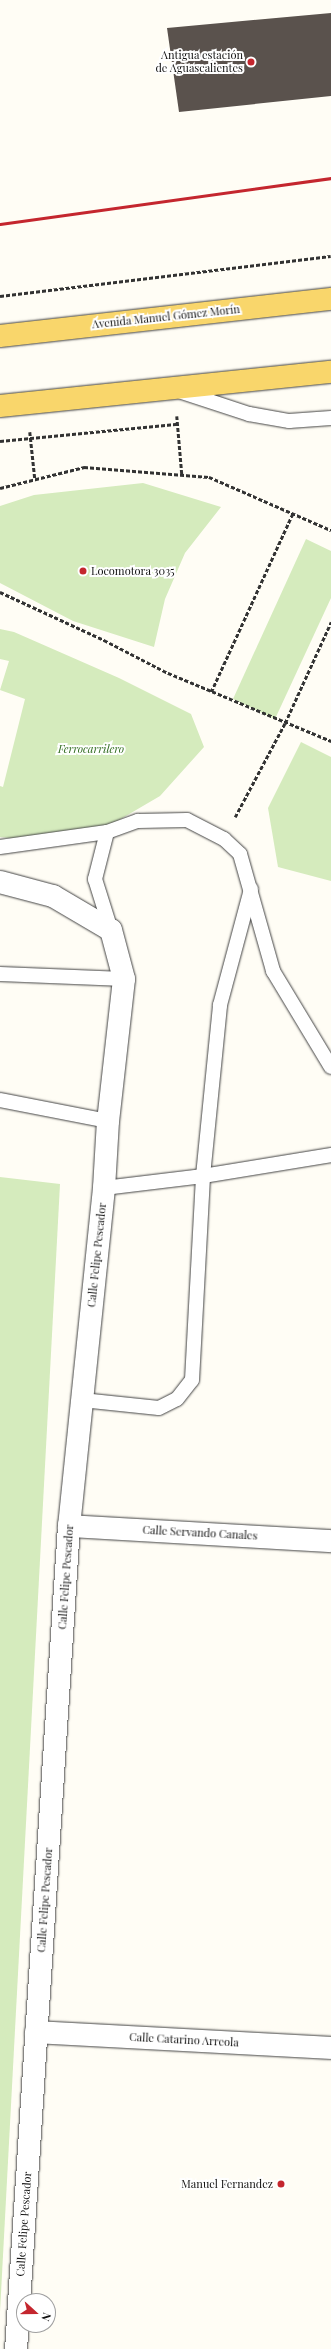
<!DOCTYPE html>
<meta charset="utf-8">
<style>
body{margin:0}
#map{position:relative;width:331px;height:2349px;overflow:hidden;background:#fffdf5;font-family:"Playfair Display",serif}
div>[style]{position:absolute}
[style*='--x']{left:calc(var(--x)*1px);top:calc(var(--y)*1px);width:calc(var(--w)*1px);rotate:calc(var(--a)*1deg)}
.green>*{inset:0;background:#d5ebbd}
.building>*{inset:0;background:#5a524d}
.path>*{height:2.5px;margin-top:-1.25px;transform-origin:0;background:repeating-linear-gradient(90deg,#333 0 4px,transparent 0 6px)}
.roads{filter:drop-shadow(0 0 1px #444) drop-shadow(0 0 1px #444)}
.lane>*{height:14px;margin:-7px;padding:0 7px;transform-origin:7px;border-radius:7px;background:#fff}
.street>*{height:22px;margin:-11px;padding:0 11px;transform-origin:11px;border-radius:11px;background:#fff}
.primary>*{height:22px;margin:-11px;padding:0 11px;transform-origin:11px;border-radius:11px;background:#f9d66b}
.rail>*{height:3px;margin:-1.5px;padding:0 1.5px;transform-origin:1.5px;border-radius:1.5px;background:#c4262e}
.dots>*{width:11px;height:11px;translate:-50% -50%;box-sizing:border-box;border:2px solid #fff;border-radius:50%}
span{translate:-50% -50%;white-space:nowrap;text-align:center;line-height:1.15;-webkit-text-stroke:4px #fff;paint-order:stroke}
.poi-label{font-size:11px;color:#111}
.right{translate:-100% -50%;text-align:right}
.left{translate:0 -50%;text-align:left}
.street-label{font-size:11px;color:#111}
.park-label{font-size:11px;color:#2f6b1f;font-style:italic}
.north{position:absolute;left:16px;top:2293px;width:40px;height:40px;box-sizing:border-box;background:#fff;border:1px solid #a0a0a0;border-radius:50%;rotate:111deg;font-size:11px;font-weight:700;line-height:16px;text-align:center;color:#111}
.north::after{content:'';display:block;margin:auto;width:14px;height:18px;background:#c4262e;clip-path:polygon(50% 0,100% 100%,50% 72%,0 100%)}
</style>
<div id="map">
<div class="green">
<div style="clip-path:polygon(143px 483px,221px 507px,185px 553px,165px 599px,154px 647px,73px 621px,0 583px,0 506px,34px 495px)"></div>
<div style="clip-path:polygon(306px 539px,331px 551px,331px 598px,275px 719px,233px 699px)"></div>
<div style="clip-path:polygon(0 629px,14px 632px,119px 678px,191px 714px,204px 747px,160px 796px,90px 837px,27px 840px,0 837px,0 786px,3px 787px,25px 699px,0 690px,9px 661px,0 659px)"></div>
<div style="clip-path:polygon(301px 742px,331px 757px,331px 881px,278px 867px,268px 808px)"></div>
<div style="clip-path:polygon(0 1177px,60px 1184px,0 2312px)"></div>
</div>
<div class="building">
<div style="clip-path:polygon(331px 13px,331px 96px,179px 112px,167px 28px)"></div>
</div>
<div class="path">
<div style="--x:0;--y:296;--w:333;--a:-6.9"></div>
<div style="--x:177;--y:416;--w:58;--a:85.1"></div>
<div style="--x:30;--y:432;--w:47;--a:83.9"></div>
<div style="--x:0;--y:441;--w:179;--a:-5.5"></div>
<div style="--x:0;--y:488;--w:87;--a:-14"></div>
<div style="--x:84;--y:467;--w:125;--a:4.6"></div>
<div style="--x:209;--y:477;--w:133;--a:23.5"></div>
<div style="--x:0;--y:592;--w:115;--a:24.8"></div>
<div style="--x:104;--y:640;--w:72;--a:27.3"></div>
<div style="--x:168;--y:673;--w:177;--a:22.6"></div>
<div style="--x:211;--y:692;--w:197;--a:-65.4"></div>
<div style="--x:235;--y:817;--w:106;--a:-62"></div>
<div style="--x:285;--y:723;--w:111;--a:-65.5"></div>
</div>
<div class="roads">
<div class="lane">
<div style="--x:179;--y:391;--w:74;--a:18.2"></div>
<div style="--x:249;--y:414;--w:41;--a:9.9"></div>
<div style="--x:289;--y:421;--w:42;--a:-4.1"></div>
<div style="--x:107;--y:832;--w:49;--a:104.3"></div>
<div style="--x:95;--y:879;--w:53;--a:72.6"></div>
<div style="--x:0;--y:847;--w:108;--a:-8"></div>
<div style="--x:107;--y:832;--w:33;--a:-20"></div>
<div style="--x:138;--y:821;--w:49;--a:-1.2"></div>
<div style="--x:187;--y:820;--w:42;--a:27.2"></div>
<div style="--x:224;--y:839;--w:22;--a:43"></div>
<div style="--x:240;--y:854;--w:122;--a:74.2"></div>
<div style="--x:273;--y:971;--w:112;--a:58.9"></div>
<div style="--x:0;--y:974;--w:124;--a:2.3"></div>
<div style="--x:0;--y:1100;--w:110;--a:11"></div>
<div style="--x:104;--y:1188;--w:100;--a:-6.9"></div>
<div style="--x:203;--y:1176;--w:130;--a:-9.3"></div>
<div style="--x:82;--y:1400;--w:77;--a:5.9"></div>
<div style="--x:159;--y:1408;--w:20;--a:-27"></div>
<div style="--x:177;--y:1399;--w:24;--a:-52"></div>
<div style="--x:192;--y:1380;--w:204;--a:-86.9"></div>
<div style="--x:203;--y:1176;--w:172;--a:-84.3"></div>
<div style="--x:220;--y:1005;--w:120;--a:-75"></div>
</div>
<div class="street">
<div style="--x:0;--y:882;--w:55;--a:14.8"></div>
<div style="--x:53;--y:896;--w:67;--a:30.4"></div>
<div style="--x:111;--y:930;--w:51;--a:75.1"></div>
<div style="--x:124;--y:979;--w:143;--a:96.4"></div>
<div style="--x:108;--y:1121;--w:67;--a:93.4"></div>
<div style="--x:104;--y:1188;--w:340;--a:95.9"></div>
<div style="--x:69;--y:1526;--w:825;--a:93.68"></div>
<div style="--x:69;--y:1526;--w:262;--a:3.3"></div>
<div style="--x:36;--y:2032;--w:295;--a:3.1"></div>
</div>
<div class="primary">
<div style="--x:0;--y:336;--w:333;--a:-6.4"></div>
<div style="--x:0;--y:406;--w:333;--a:-5.9"></div>
</div>
</div>
<div class="rail">
<div style="--x:0;--y:224;--w:334;--a:-7.9"></div>
</div>
<div class="dots">
<div style="left:251px;top:62px;background:#c4262e"></div>
<div style="left:83px;top:571px;background:#c4262e"></div>
<div style="left:281px;top:2184px;background:#c4262e"></div>
</div>
<div class="poi-label">
<span class="right" style="left:243px;top:62px">Antigua estación<br>de Aguascalientes</span>
<span class="left" style="left:91px;top:571px">Locomotora 3035</span>
<span class="right" style="left:273px;top:2184px">Manuel Fernandez</span>
</div>
<div class="street-label">
<span style="left:166px;top:317px;rotate:-6deg">Avenida Manuel Gómez Morín</span>
<span style="left:97px;top:1255px;rotate:-84deg">Calle Felipe Pescador</span>
<span style="left:200px;top:1533px;rotate:3deg">Calle Servando Canales</span>
<span style="left:66px;top:1577px;rotate:-86deg">Calle Felipe Pescador</span>
<span style="left:45px;top:1900px;rotate:-86deg">Calle Felipe Pescador</span>
<span style="left:184px;top:2040px;rotate:3deg">Calle Catarino Arreola</span>
<span style="left:24px;top:2224px;rotate:-86deg">Calle Felipe Pescador</span>
</div>
<div class="park-label">
<span style="left:91px;top:749px">Ferrocarrilero</span>
</div>
<div class="north">N</div>
</div>
